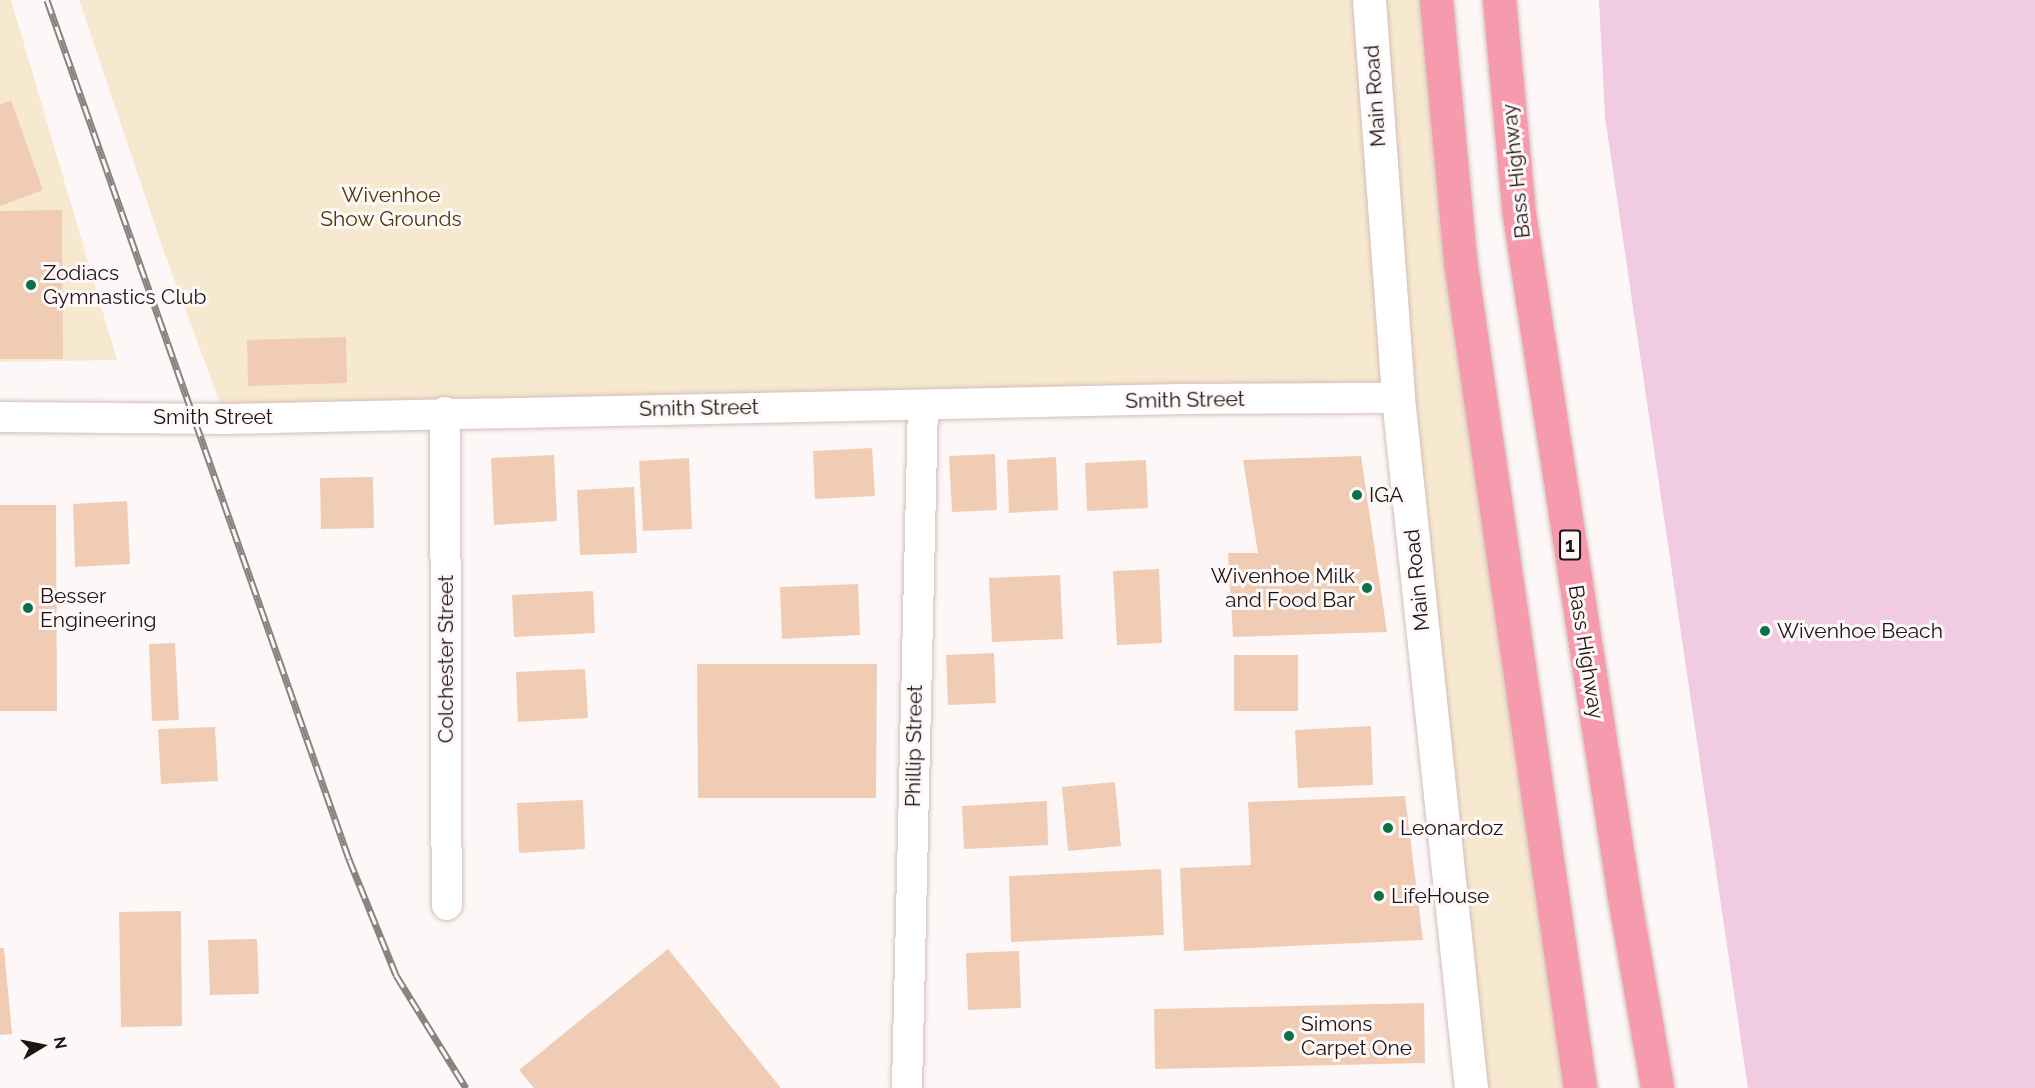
<!DOCTYPE html>
<style>
body{margin:0}
#map{position:relative;width:2035px;height:1088px;overflow:hidden;background:#fdf8f7;font-family:Raleway,sans-serif}
div>[style]{position:absolute}
[style*='--x']{left:calc(var(--x)*1px);top:calc(var(--y)*1px);width:calc(var(--w)*1px);rotate:calc(var(--a)*1deg)}
.green>*{inset:0;background:#f7e9cf}
.water>*{inset:0;background:#f1cbe1}
.building>*{inset:0;background:#efccb3}
.roads{filter:drop-shadow(0 0 2px #d3beba) drop-shadow(0 0 2px #d3beba)}
.street>*{height:30px;margin:-15px;padding:0 15px;transform-origin:15px;border-radius:15px;background:#fff}
.secondary>*{height:33px;margin:-16.5px;padding:0 16.5px;transform-origin:16.5px;border-radius:16.5px;background:#fff}
.highway>*{height:33px;margin:-16.5px;padding:0 16.5px;transform-origin:16.5px;border-radius:16.5px;background:#f59bad}
.rail>*{height:7px;margin-top:-3.5px;transform-origin:0;background:repeating-linear-gradient(90deg,#fdf8f7 0 14px,#8a8382 0 28px);box-sizing:border-box;border-block:2px solid #8a8382}
.dots>*{width:16px;height:16px;translate:-50% -50%;box-sizing:border-box;border:3px solid #fdf8f7;border-radius:50%}
span{translate:-50% -50%;white-space:nowrap;text-align:center;line-height:1.15;-webkit-text-stroke:6px #fdf8f7;paint-order:stroke}
.shield-label span{padding:2px 4px;background:#fdf8f7;border:2px solid;border-radius:4px;-webkit-text-stroke-width:0}
.shield-label{font-size:20px;color:#1d1514;font-weight:700}
.street-label{font-size:21px;color:#1d1514}
.park-label{font-size:21px;color:#4b370a}
.poi-label{font-size:21px;color:#1d1514}
.left{translate:0 -50%;text-align:left}
.right{translate:-100% -50%;text-align:right}
.north{position:absolute;left:12px;top:1016px;width:60px;height:60px;-webkit-text-stroke:4px #fdf8f7;paint-order:stroke;rotate:80deg;font-size:16px;font-weight:700;line-height:24px;text-align:center;color:#1d1514}
.north::after{content:'';display:block;margin:auto;width:21px;height:27px;background:#1d1514;clip-path:polygon(50% 0,100% 100%,50% 72%,0 100%)}
</style>
<div id="map">
<div class="green">
<div style="clip-path:polygon(0 0,11px 0,117px 360px,0 362px)"></div>
<div style="clip-path:polygon(79px 0,1436px 0,1580px 1088px,1471px 1088px,1398px 398px,226px 419px,164px 252px)"></div>
</div>
<div class="water">
<div style="clip-path:polygon(1599px 0,2035px 0,2035px 1088px,1748px 1088px,1605px 117px)"></div>
</div>
<div class="building">
<div style="clip-path:polygon(11px 100px,43px 190px,0 206px,0 105px)"></div>
<div style="clip-path:polygon(62px 210px,63px 359px,0 359px,0 211px)"></div>
<div style="clip-path:polygon(346px 337px,347px 383px,248px 386px,247px 340px)"></div>
<div style="clip-path:polygon(872px 448px,875px 496px,815px 499px,813px 451px)"></div>
<div style="clip-path:polygon(995px 454px,997px 510px,952px 512px,949px 456px)"></div>
<div style="clip-path:polygon(554px 455px,557px 521px,494px 525px,491px 458px)"></div>
<div style="clip-path:polygon(1361px 456px,1387px 632px,1233px 637px,1228px 553px,1258px 553px,1243px 460px)"></div>
<div style="clip-path:polygon(1056px 457px,1058px 510px,1009px 513px,1007px 460px)"></div>
<div style="clip-path:polygon(689px 458px,692px 529px,643px 531px,639px 461px)"></div>
<div style="clip-path:polygon(1146px 460px,1148px 508px,1087px 511px,1085px 463px)"></div>
<div style="clip-path:polygon(373px 477px,374px 528px,321px 529px,320px 478px)"></div>
<div style="clip-path:polygon(634px 487px,637px 553px,580px 555px,577px 490px)"></div>
<div style="clip-path:polygon(127px 501px,130px 564px,75px 567px,73px 504px)"></div>
<div style="clip-path:polygon(0 505px,56px 505px,57px 711px,0 711px)"></div>
<div style="clip-path:polygon(1159px 569px,1162px 643px,1117px 645px,1113px 571px)"></div>
<div style="clip-path:polygon(1060px 575px,1063px 639px,992px 642px,989px 578px)"></div>
<div style="clip-path:polygon(858px 584px,860px 635px,782px 639px,780px 587px)"></div>
<div style="clip-path:polygon(593px 591px,595px 633px,514px 637px,512px 595px)"></div>
<div style="clip-path:polygon(175px 643px,179px 720px,152px 721px,149px 644px)"></div>
<div style="clip-path:polygon(994px 653px,996px 703px,948px 705px,946px 655px)"></div>
<div style="clip-path:polygon(1234px 655px,1298px 655px,1298px 711px,1234px 711px)"></div>
<div style="clip-path:polygon(697px 664px,877px 664px,876px 798px,698px 798px)"></div>
<div style="clip-path:polygon(585px 669px,588px 718px,518px 722px,516px 672px)"></div>
<div style="clip-path:polygon(1371px 726px,1373px 785px,1298px 788px,1295px 730px)"></div>
<div style="clip-path:polygon(215px 727px,218px 781px,161px 784px,158px 729px)"></div>
<div style="clip-path:polygon(1115px 782px,1121px 846px,1068px 851px,1062px 787px)"></div>
<div style="clip-path:polygon(1405px 796px,1423px 940px,1184px 951px,1180px 868px,1251px 865px,1248px 802px)"></div>
<div style="clip-path:polygon(583px 800px,585px 849px,519px 853px,517px 803px)"></div>
<div style="clip-path:polygon(1047px 801px,1048px 845px,964px 849px,962px 806px)"></div>
<div style="clip-path:polygon(1161px 869px,1164px 935px,1011px 942px,1009px 876px)"></div>
<div style="clip-path:polygon(181px 911px,182px 1026px,121px 1027px,119px 912px)"></div>
<div style="clip-path:polygon(257px 939px,259px 994px,210px 995px,208px 940px)"></div>
<div style="clip-path:polygon(0 948px,4px 948px,12px 1034px,0 1035px)"></div>
<div style="clip-path:polygon(668px 949px,781px 1088px,534px 1088px,519px 1070px)"></div>
<div style="clip-path:polygon(1019px 951px,1021px 1008px,968px 1010px,966px 953px)"></div>
<div style="clip-path:polygon(1424px 1003px,1425px 1063px,1155px 1069px,1154px 1009px)"></div>
</div>
<div class="roads">
<div class="street">
<div style="--x:445;--y:412;--w:493;--a:89.8"></div>
<div style="--x:0;--y:417;--w:226;--a:0.5"></div>
<div style="--x:226;--y:419;--w:956;--a:-1.2"></div>
<div style="--x:1182;--y:399;--w:216;--a:-0.3"></div>
<div style="--x:907;--y:1088;--w:683;--a:-88.66"></div>
</div>
<div class="secondary">
<div style="--x:1369;--y:0;--w:399;--a:85.8"></div>
<div style="--x:1398;--y:398;--w:694;--a:83.96"></div>
</div>
<div class="highway">
<div style="--x:1436;--y:0;--w:268;--a:84.7"></div>
<div style="--x:1461;--y:267;--w:830;--a:81.75"></div>
<div style="--x:1499;--y:0;--w:215;--a:84.7"></div>
<div style="--x:1519;--y:214;--w:690;--a:81.25"></div>
<div style="--x:1624;--y:896;--w:195;--a:80.2"></div>
</div>
</div>
<div class="rail">
<div style="--x:47;--y:0;--w:911;--a:70.63"></div>
<div style="--x:349;--y:859;--w:125;--a:67.9"></div>
<div style="--x:396;--y:975;--w:133;--a:58.2"></div>
</div>
<div class="dots">
<div style="left:31px;top:285px;background:#0d7147"></div>
<div style="left:1357px;top:495px;background:#0d7147"></div>
<div style="left:1367px;top:588px;background:#0d7147"></div>
<div style="left:28px;top:608px;background:#0d7147"></div>
<div style="left:1765px;top:631px;background:#0d7147"></div>
<div style="left:1388px;top:828px;background:#0d7147"></div>
<div style="left:1379px;top:896px;background:#0d7147"></div>
<div style="left:1289px;top:1036px;background:#0d7147"></div>
</div>
<div class="shield-label">
<span style="left:1570px;top:545px">1</span>
</div>
<div class="street-label">
<span style="left:1375px;top:96px;rotate:-94deg">Main Road</span>
<span style="left:1516px;top:171px;rotate:-96deg">Bass Highway</span>
<span style="left:1185px;top:400px;rotate:-1deg">Smith Street</span>
<span style="left:699px;top:408px;rotate:-1deg">Smith Street</span>
<span style="left:213px;top:417px">Smith Street</span>
<span style="left:1417px;top:580px;rotate:-96deg">Main Road</span>
<span style="left:1586px;top:652px;rotate:81deg">Bass Highway</span>
<span style="left:446px;top:659px;rotate:-90deg">Colchester Street</span>
<span style="left:914px;top:746px;rotate:-89deg">Phillip Street</span>
</div>
<div class="park-label">
<span style="left:391px;top:207px">Wivenhoe<br>Show Grounds</span>
</div>
<div class="poi-label">
<span class="left" style="left:43px;top:285px">Zodiacs<br>Gymnastics Club</span>
<span class="left" style="left:1369px;top:495px">IGA</span>
<span class="right" style="left:1355px;top:588px">Wivenhoe Milk<br>and Food Bar</span>
<span class="left" style="left:40px;top:608px">Besser<br>Engineering</span>
<span class="left" style="left:1777px;top:631px">Wivenhoe Beach</span>
<span class="left" style="left:1400px;top:828px">Leonardoz</span>
<span class="left" style="left:1391px;top:896px">LifeHouse</span>
<span class="left" style="left:1301px;top:1036px">Simons<br>Carpet One</span>
</div>
<div class="north">N</div>
</div>
